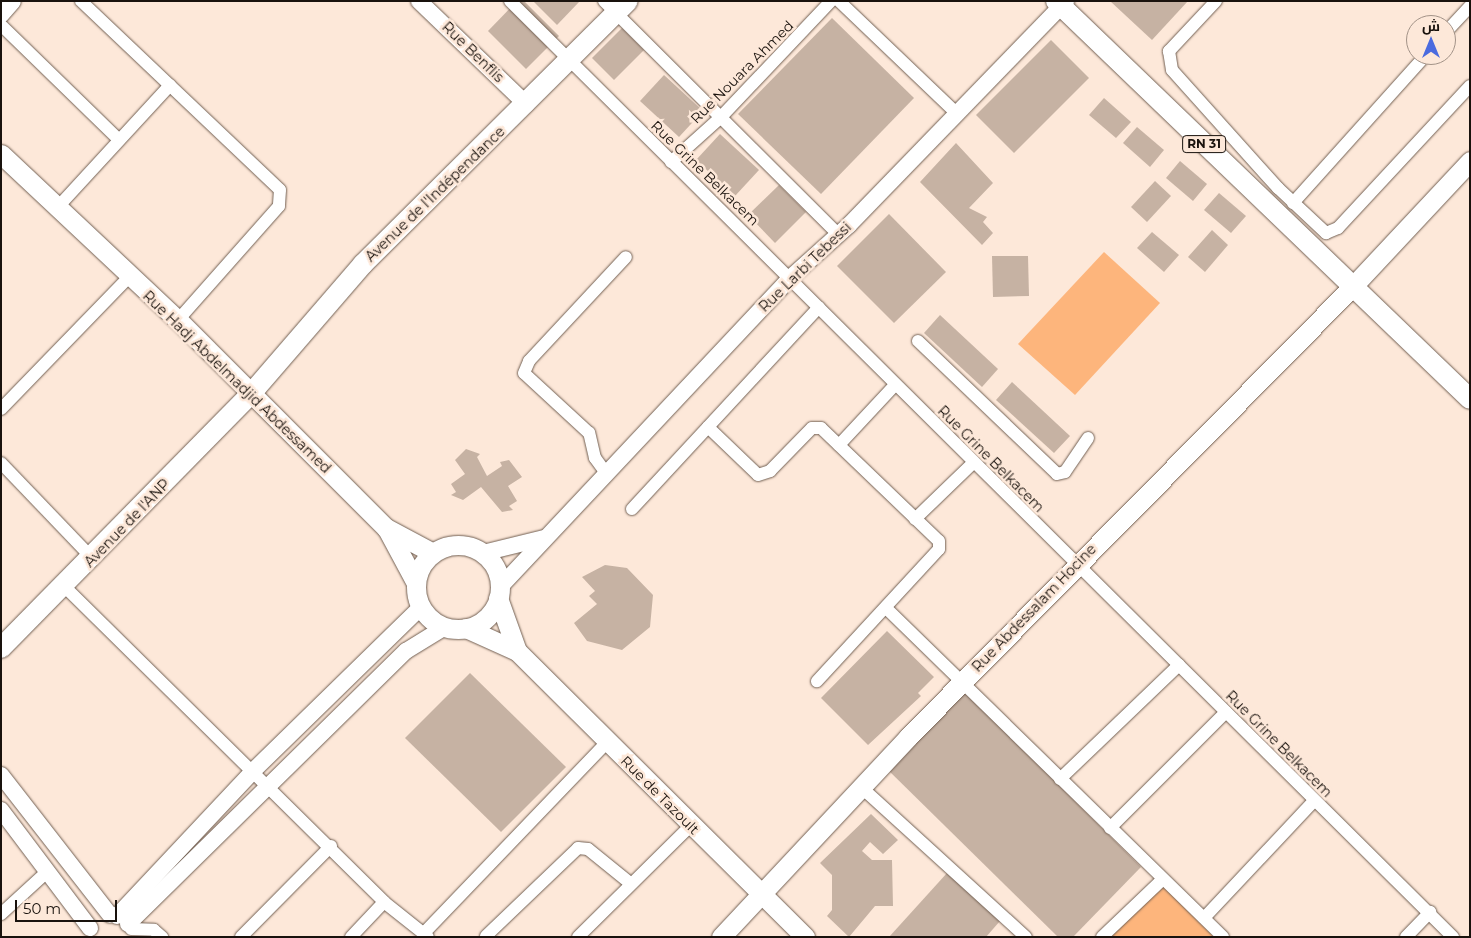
<!DOCTYPE html>
<meta charset="utf-8">
<style>
body{margin:0}
#map{position:relative;width:1471px;height:938px;overflow:hidden;background:#fde8d9;font-family:Montserrat,Cairo,sans-serif}
div>[style]{position:absolute}
[style*='--x']{left:calc(var(--x)*1px);top:calc(var(--y)*1px);width:calc(var(--w)*1px);rotate:calc(var(--a)*1deg)}
.green>*{inset:0;background:#fdb57c}
.building>*{inset:0;background:#c6b2a3}
.roads{filter:drop-shadow(0 0 1px #715f52) drop-shadow(0 0 1px #715f52)}
.minor>*{height:12px;margin:-6px;padding:0 6px;transform-origin:6px;border-radius:6px;background:#fff}
.tertiary>*{height:16px;margin:-8px;padding:0 8px;transform-origin:8px;border-radius:8px;background:#fff}
.secondary>*{height:19px;margin:-9.5px;padding:0 9.5px;transform-origin:9.5px;border-radius:9.5px;background:#fff}
.secondary>.ring{margin:-9.5px;padding:0;box-sizing:content-box;background:none;border:19px solid #fff;border-radius:50%}
.primary>*{height:20px;margin:-10px;padding:0 10px;transform-origin:10px;border-radius:10px;background:#fff}
span{translate:-50% -50%;white-space:nowrap;text-align:center;line-height:1.15;-webkit-text-stroke:5px #fde8d9;paint-order:stroke}
.shield-label span{padding:1px 4px;background:#fde8d9;border:1px solid;border-radius:4px;-webkit-text-stroke-width:0}
.shield-label{font-size:12px;color:#19120d;font-weight:700}
.street-label{font-size:14px;color:#19120d}
.frame{position:absolute;inset:0;border:2px solid #19120d;pointer-events:none}
.north{position:absolute;left:1406px;top:15px;width:50px;height:50px;box-sizing:border-box;background:#fde8d9;border:1px solid #a29287;border-radius:50%;rotate:0deg;font-size:14px;font-weight:700;line-height:20px;text-align:center;color:#19120d}
.north::after{content:'';display:block;margin:auto;width:18px;height:22px;background:#4b6bdf;clip-path:polygon(50% 0,100% 100%,50% 72%,0 100%)}
.scale{position:absolute;left:15px;top:900px;width:102px;height:22px;box-sizing:border-box;border:2px solid #19120d;border-top:0;padding-left:6px;font-size:15px;line-height:18px;white-space:nowrap;color:#19120d;-webkit-text-stroke:4px #fde8d9;paint-order:stroke}
</style>
<div id="map">
<div class="green">
<div style="clip-path:polygon(1104px 252px,1160px 303px,1075px 395px,1018px 344px)"></div>
<div style="clip-path:polygon(1163px 886px,1214px 937px,1110px 937px)"></div>
</div>
<div class="building">
<div style="clip-path:polygon(517px 1px,524px 1px,559px 36px,526px 69px,488px 31px)"></div>
<div style="clip-path:polygon(533px 1px,580px 1px,557px 25px)"></div>
<div style="clip-path:polygon(1110px 1px,1188px 1px,1152px 40px)"></div>
<div style="clip-path:polygon(832px 18px,914px 98px,821px 194px,738px 114px)"></div>
<div style="clip-path:polygon(622px 28px,644px 50px,614px 80px,592px 58px)"></div>
<div style="clip-path:polygon(1051px 40px,1089px 78px,1014px 153px,976px 115px)"></div>
<div style="clip-path:polygon(664px 75px,703px 111px,679px 137px,640px 101px)"></div>
<div style="clip-path:polygon(1104px 98px,1131px 122px,1116px 138px,1089px 115px)"></div>
<div style="clip-path:polygon(1137px 127px,1164px 150px,1150px 167px,1123px 143px)"></div>
<div style="clip-path:polygon(720px 134px,759px 170px,735px 196px,696px 160px)"></div>
<div style="clip-path:polygon(956px 143px,993px 183px,969px 208px,987px 217px,983px 222px,993px 233px,982px 245px,920px 182px)"></div>
<div style="clip-path:polygon(1180px 161px,1207px 184px,1193px 201px,1166px 178px)"></div>
<div style="clip-path:polygon(1155px 181px,1171px 196px,1147px 222px,1131px 207px)"></div>
<div style="clip-path:polygon(779px 185px,806px 212px,775px 243px,748px 215px)"></div>
<div style="clip-path:polygon(1219px 193px,1246px 216px,1231px 233px,1204px 210px)"></div>
<div style="clip-path:polygon(889px 214px,946px 272px,894px 323px,837px 266px)"></div>
<div style="clip-path:polygon(1212px 230px,1228px 245px,1205px 272px,1188px 257px)"></div>
<div style="clip-path:polygon(1152px 232px,1179px 255px,1164px 272px,1137px 248px)"></div>
<div style="clip-path:polygon(992px 256px,1028px 256px,1029px 296px,993px 297px)"></div>
<div style="clip-path:polygon(940px 315px,998px 369px,982px 387px,924px 333px)"></div>
<div style="clip-path:polygon(1012px 382px,1070px 436px,1054px 453px,996px 400px)"></div>
<div style="clip-path:polygon(466px 449px,480px 454px,477px 457px,487px 476px,502px 466px,500px 462px,509px 460px,522px 477px,508px 486px,517px 501px,509px 506px,513px 510px,502px 512px,481px 487px,463px 500px,451px 495px,456px 492px,451px 484px,465px 474px,455px 460px)"></div>
<div style="clip-path:polygon(605px 565px,627px 568px,653px 595px,650px 627px,622px 650px,587px 641px,574px 623px,597px 604px,589px 596px,595px 591px,582px 577px)"></div>
<div style="clip-path:polygon(887px 631px,934px 677px,918px 693px,921px 696px,868px 745px,821px 698px)"></div>
<div style="clip-path:polygon(470px 673px,566px 767px,501px 832px,405px 738px)"></div>
<div style="clip-path:polygon(964px 691px,1141px 867px,1073px 937px,1058px 937px,886px 768px)"></div>
<div style="clip-path:polygon(871px 814px,898px 840px,883px 854px,870px 842px,862px 851px,872px 860px,892px 860px,893px 906px,875px 906px,849px 937px,827px 916px,832px 910px,832px 875px,820px 863px)"></div>
<div style="clip-path:polygon(947px 873px,1000px 921px,986px 937px,889px 937px)"></div>
</div>
<div class="roads">
<div class="minor">
<div style="--x:81;--y:1;--w:274;--a:43.5"></div>
<div style="--x:280;--y:190;--w:16;--a:94"></div>
<div style="--x:279;--y:206;--w:152;--a:131.5"></div>
<div style="--x:510;--y:1;--w:1329;--a:44.79"></div>
<div style="--x:604;--y:1;--w:332;--a:44.9"></div>
<div style="--x:839;--y:1;--w:162;--a:43.7"></div>
<div style="--x:1216;--y:1;--w:69;--a:133.2"></div>
<div style="--x:1169;--y:51;--w:19;--a:81"></div>
<div style="--x:1172;--y:70;--w:159;--a:48.1"></div>
<div style="--x:1278;--y:188;--w:66;--a:43.2"></div>
<div style="--x:1326;--y:233;--w:13;--a:-23"></div>
<div style="--x:1338;--y:228;--w:194;--a:-47.1"></div>
<div style="--x:1;--y:25;--w:162;--a:44.2"></div>
<div style="--x:1446;--y:32;--w:35;--a:-47"></div>
<div style="--x:671;--y:162;--w:67;--a:-42"></div>
<div style="--x:721;--y:117;--w:160;--a:-46.5"></div>
<div style="--x:1293;--y:203;--w:199;--a:-48.1"></div>
<div style="--x:57;--y:208;--w:167;--a:-47.4"></div>
<div style="--x:918;--y:341;--w:192;--a:43.7"></div>
<div style="--x:1057;--y:474;--w:8;--a:-14"></div>
<div style="--x:1065;--y:472;--w:41;--a:-55.9"></div>
<div style="--x:1;--y:409;--w:184;--a:-45.9"></div>
<div style="--x:708;--y:427;--w:69;--a:43.8"></div>
<div style="--x:758;--y:475;--w:13;--a:-18"></div>
<div style="--x:770;--y:471;--w:60;--a:-45.7"></div>
<div style="--x:812;--y:428;--w:9;--a:0"></div>
<div style="--x:821;--y:428;--w:163;--a:43.8"></div>
<div style="--x:939;--y:541;--w:8;--a:90"></div>
<div style="--x:939;--y:549;--w:180;--a:132.7"></div>
<div style="--x:839;--y:445;--w:82;--a:-47"></div>
<div style="--x:1;--y:463;--w:133;--a:46.2"></div>
<div style="--x:606;--y:473;--w:19;--a:-126"></div>
<div style="--x:595;--y:458;--w:26;--a:-103"></div>
<div style="--x:589;--y:433;--w:88;--a:-137.3"></div>
<div style="--x:524;--y:373;--w:13;--a:-67"></div>
<div style="--x:529;--y:361;--w:142;--a:-47"></div>
<div style="--x:632;--y:509;--w:275;--a:-47.2"></div>
<div style="--x:915;--y:519;--w:81;--a:-44"></div>
<div style="--x:64;--y:586;--w:450;--a:44.6"></div>
<div style="--x:384;--y:902;--w:56;--a:38.5"></div>
<div style="--x:886;--y:608;--w:471;--a:44.3"></div>
<div style="--x:1060;--y:779;--w:165;--a:-43.8"></div>
<div style="--x:861;--y:787;--w:223;--a:42.3"></div>
<div style="--x:1110;--y:828;--w:164;--a:-45"></div>
<div style="--x:1;--y:914;--w:64;--a:-42.5"></div>
<div style="--x:1204;--y:918;--w:161;--a:-46.8"></div>
<div style="--x:131;--y:929;--w:23;--a:2"></div>
<div style="--x:154;--y:930;--w:11;--a:41"></div>
<div style="--x:424;--y:933;--w:265;--a:-46.2"></div>
<div style="--x:486;--y:936;--w:127;--a:-43.7"></div>
<div style="--x:578;--y:848;--w:10;--a:6"></div>
<div style="--x:588;--y:849;--w:54;--a:39"></div>
<div style="--x:241;--y:937;--w:128;--a:-45.3"></div>
<div style="--x:351;--y:937;--w:48;--a:-46.7"></div>
<div style="--x:578;--y:937;--w:159;--a:-44.7"></div>
<div style="--x:1102;--y:937;--w:84;--a:-43.6"></div>
<div style="--x:1406;--y:937;--w:35;--a:-46"></div>
</div>
<div class="tertiary">
<div style="--x:419;--y:1;--w:149;--a:43.9"></div>
<div style="--x:1;--y:15;--w:18;--a:-49"></div>
<div style="--x:483;--y:553;--w:63;--a:-13.8"></div>
<div style="--x:500;--y:587;--w:424;--a:-46.8"></div>
<div style="--x:790;--y:278;--w:79;--a:-41.9"></div>
<div style="--x:849;--y:225;--w:312;--a:-45.9"></div>
<div style="--x:1;--y:775;--w:177;--a:52.1"></div>
<div style="--x:1;--y:810;--w:148;--a:53"></div>
<div style="--x:117;--y:916;--w:200;--a:-46.8"></div>
<div style="--x:254;--y:770;--w:233;--a:-44.3"></div>
<div style="--x:128;--y:924;--w:390;--a:-44.5"></div>
<div style="--x:406;--y:651;--w:46;--a:-31.6"></div>
</div>
<div class="secondary">
<div style="--x:1;--y:154;--w:243;--a:43.2"></div>
<div style="--x:178;--y:320;--w:294;--a:45"></div>
<div style="--x:386;--y:528;--w:53;--a:28"></div>
<div style="--x:387;--y:529;--w:61;--a:61.8"></div>
<div class="ring" style="left:416px;top:545px;width:65px;height:65px"></div>
<div style="--x:498;--y:598;--w:56;--a:70.3"></div>
<div style="--x:466;--y:628;--w:56;--a:24.3"></div>
<div style="--x:517;--y:651;--w:406;--a:44.8"></div>
<div style="--x:721;--y:937;--w:274;--a:-46.9"></div>
<div style="--x:908;--y:737;--w:635;--a:-45.38"></div>
<div style="--x:1354;--y:285;--w:170;--a:-46.9"></div>
</div>
<div class="primary">
<div style="--x:1056;--y:1;--w:574;--a:43.87"></div>
<div style="--x:1;--y:648;--w:355;--a:-45.5"></div>
<div style="--x:250;--y:395;--w:173;--a:-49.2"></div>
<div style="--x:363;--y:264;--w:373;--a:-44.8"></div>
</div>
</div>
<div class="shield-label">
<span style="left:1204px;top:144px">RN 31</span>
</div>
<div class="street-label">
<span style="left:473px;top:52px;rotate:44deg">Rue Benflis</span>
<span style="left:742px;top:72px;rotate:-45deg">Rue Nouara Ahmed</span>
<span style="left:705px;top:173px;rotate:44deg">Rue Grine Belkacem</span>
<span style="left:435px;top:194px;rotate:-44deg">Avenue de l'Indépendance</span>
<span style="left:805px;top:267px;rotate:-44deg">Rue Larbi Tebessi</span>
<span style="left:237px;top:382px;rotate:44deg">Rue Hadj Abdelmadjid Abdessamed</span>
<span style="left:991px;top:459px;rotate:45deg">Rue Grine Belkacem</span>
<span style="left:127px;top:523px;rotate:-46deg">Avenue de l'ANP</span>
<span style="left:1034px;top:608px;rotate:-46deg">Rue Abdessalam Hocine</span>
<span style="left:1279px;top:744px;rotate:45deg">Rue Grine Belkacem</span>
<span style="left:660px;top:795px;rotate:45deg">Rue de Tazoult</span>
</div>
<div class="frame"></div>
<div class="north">ش</div>
<div class="scale">50 m</div>
</div>
